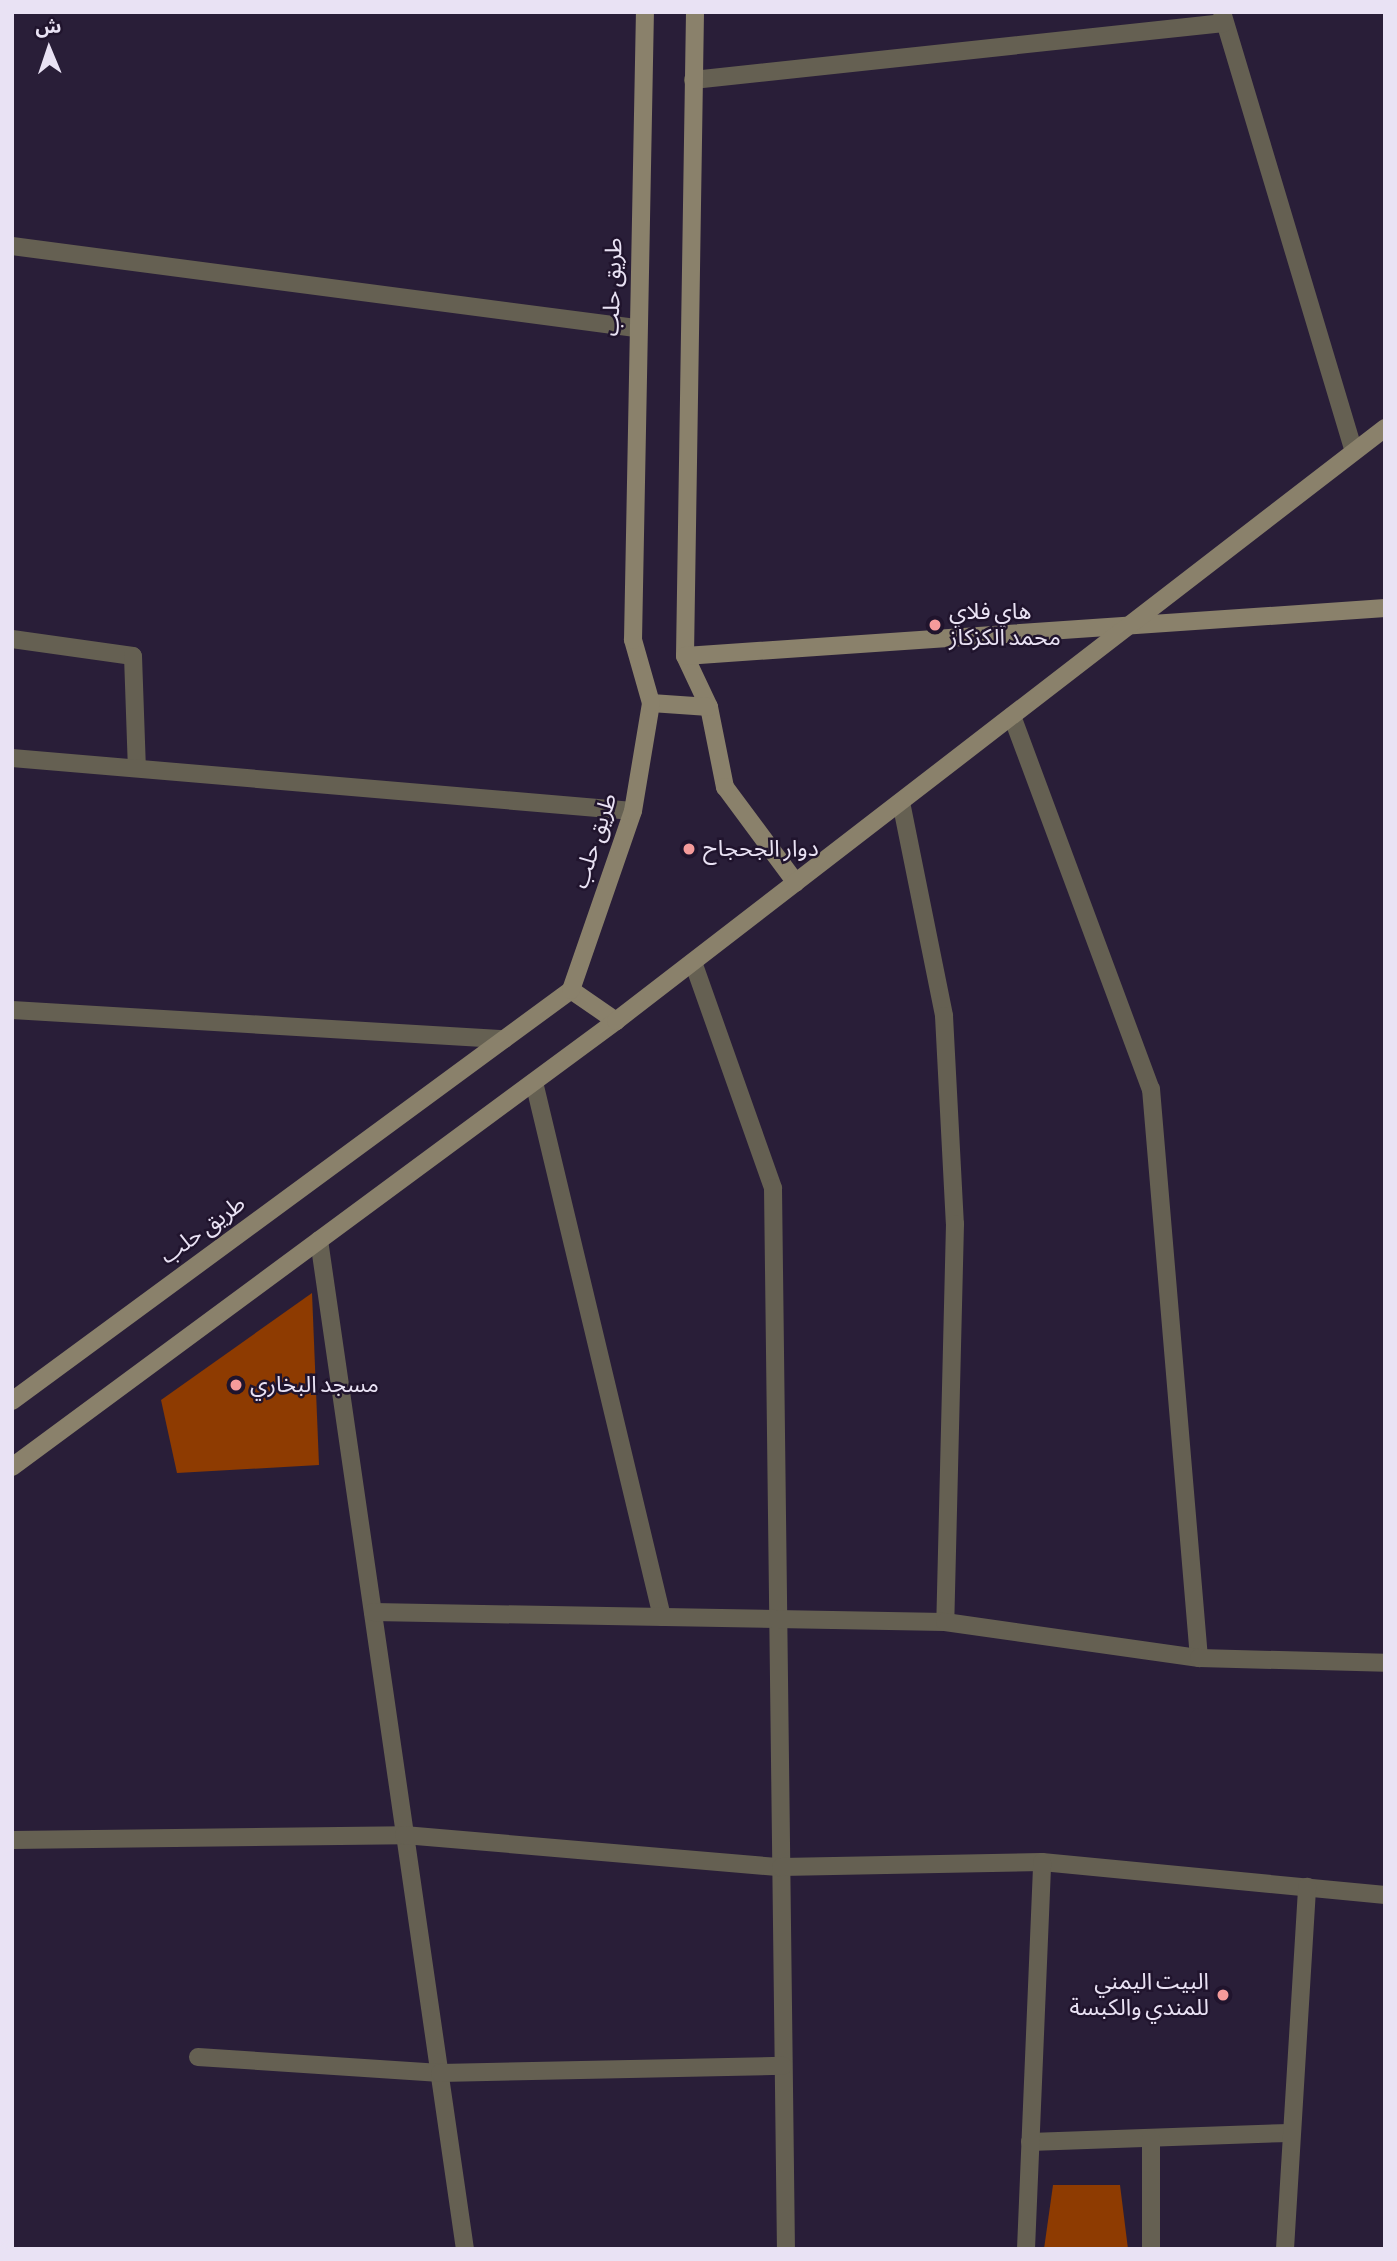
<!DOCTYPE html>
<meta charset="utf-8">
<style>
body{margin:0}
#map{position:relative;width:1397px;height:2261px;overflow:hidden;background:#291e38;font-family:"Sofia Sans Condensed","Noto Sans Arabic",sans-serif}
div>[style]{position:absolute}
[style*='--x']{left:calc(var(--x)*1px);top:calc(var(--y)*1px);width:calc(var(--w)*1px);rotate:calc(var(--a)*1deg)}
.building>*{inset:0;background:#8e3b01}
.minor>*{height:18px;margin:-9px;padding:0 9px;transform-origin:9px;border-radius:9px;background:#656052}
.secondary>*{height:18px;margin:-9px;padding:0 9px;transform-origin:9px;border-radius:9px;background:#8a816b}
.dots>*{width:19px;height:19px;translate:-50% -50%;box-sizing:border-box;border:4px solid #20142d;border-radius:50%}
span{translate:-50% -50%;white-space:nowrap;text-align:center;line-height:1.15;-webkit-text-stroke:5px #20142d;paint-order:stroke}
.street-label{font-size:23px;color:#e9e2f4}
.poi-label{font-size:23px;color:#e9e2f4}
.left{translate:0 -50%;text-align:left}
.right{translate:-100% -50%;text-align:right}
.frame{position:absolute;inset:0;border:14px solid #e9e2f4;pointer-events:none}
.north{position:absolute;left:14px;top:14px;width:70px;height:70px;-webkit-text-stroke:5px #20142d;paint-order:stroke;rotate:358deg;font-size:19px;font-weight:700;line-height:28px;text-align:center;color:#e9e2f4}
.north::after{content:'';display:block;margin:auto;width:24px;height:32px;background:#e9e2f4;clip-path:polygon(50% 0,100% 100%,50% 72%,0 100%)}
</style>
<div id="map">
<div class="building">
<div style="clip-path:polygon(312px 1293px,319px 1465px,177px 1473px,161px 1400px)"></div>
<div style="clip-path:polygon(1053px 2185px,1120px 2185px,1128px 2249px,1044px 2249px)"></div>
</div>
<div class="minor">
<div style="--x:1222;--y:12;--w:458;--a:73.3"></div>
<div style="--x:693;--y:80;--w:534;--a:-6.13"></div>
<div style="--x:12;--y:246;--w:629;--a:7.49"></div>
<div style="--x:12;--y:639;--w:122;--a:8"></div>
<div style="--x:133;--y:656;--w:112;--a:88"></div>
<div style="--x:1012;--y:716;--w:398;--a:69.6"></div>
<div style="--x:1151;--y:1089;--w:571;--a:85.18"></div>
<div style="--x:12;--y:758;--w:623;--a:4.88"></div>
<div style="--x:901;--y:802;--w:218;--a:78.6"></div>
<div style="--x:944;--y:1016;--w:208;--a:87"></div>
<div style="--x:955;--y:1224;--w:398;--a:91.4"></div>
<div style="--x:693;--y:962;--w:240;--a:70.5"></div>
<div style="--x:773;--y:1188;--w:1061;--a:89.3"></div>
<div style="--x:12;--y:1010;--w:493;--a:3.4"></div>
<div style="--x:534;--y:1082;--w:550;--a:76.54"></div>
<div style="--x:319;--y:1240;--w:1020;--a:81.77"></div>
<div style="--x:373;--y:1612;--w:572;--a:1"></div>
<div style="--x:945;--y:1622;--w:257;--a:8.1"></div>
<div style="--x:1199;--y:1658;--w:186;--a:1.5"></div>
<div style="--x:12;--y:1840;--w:392;--a:-0.7"></div>
<div style="--x:404;--y:1835;--w:378;--a:4.9"></div>
<div style="--x:781;--y:1867;--w:261;--a:-1.1"></div>
<div style="--x:1042;--y:1862;--w:345;--a:5.5"></div>
<div style="--x:198;--y:2057;--w:243;--a:3.8"></div>
<div style="--x:440;--y:2073;--w:343;--a:-1.2"></div>
<div style="--x:1030;--y:2142;--w:260;--a:-2"></div>
<div style="--x:1026;--y:2249;--w:387;--a:-87.6"></div>
<div style="--x:1151;--y:2249;--w:111;--a:-90"></div>
<div style="--x:1285;--y:2249;--w:363;--a:-86.5"></div>
</div>
<div class="secondary">
<div style="--x:695;--y:12;--w:644;--a:90.89"></div>
<div style="--x:685;--y:656;--w:56;--a:64.8"></div>
<div style="--x:709;--y:707;--w:82;--a:78.7"></div>
<div style="--x:725;--y:787;--w:119;--a:53.5"></div>
<div style="--x:685;--y:656;--w:702;--a:-3.92"></div>
<div style="--x:651;--y:703;--w:58;--a:3.9"></div>
<div style="--x:571;--y:990;--w:55;--a:34.6"></div>
<div style="--x:12;--y:1401;--w:694;--a:-36.32"></div>
<div style="--x:571;--y:990;--w:189;--a:-70.9"></div>
<div style="--x:633;--y:811;--w:109;--a:-80.5"></div>
<div style="--x:651;--y:703;--w:66;--a:-105.9"></div>
<div style="--x:633;--y:640;--w:628;--a:-88.91"></div>
<div style="--x:12;--y:1467;--w:751;--a:-36.44"></div>
<div style="--x:616;--y:1021;--w:971;--a:-37.64"></div>
</div>
<div class="dots">
<div style="left:935px;top:625px;background:#f59b9b"></div>
<div style="left:689px;top:849px;background:#f59b9b"></div>
<div style="left:236px;top:1385px;background:#f59b9b"></div>
<div style="left:1223px;top:1995px;background:#f59b9b"></div>
</div>
<div class="street-label">
<span style="left:613px;top:287px;rotate:-88deg">طريق حلب</span>
<span style="left:595px;top:841px;rotate:-72deg">طريق حلب</span>
<span style="left:203px;top:1230px;rotate:-36deg">طريق حلب</span>
</div>
<div class="poi-label">
<span class="left" style="left:949px;top:625px">هاي فلاي<br>محمد الكزكاز</span>
<span class="left" style="left:703px;top:849px">دوار الجحجاح</span>
<span class="left" style="left:250px;top:1385px">مسجد البخاري</span>
<span class="right" style="left:1209px;top:1995px">البيت اليمني<br>للمندي والكبسة</span>
</div>
<div class="frame"></div>
<div class="north">ش</div>
</div>
